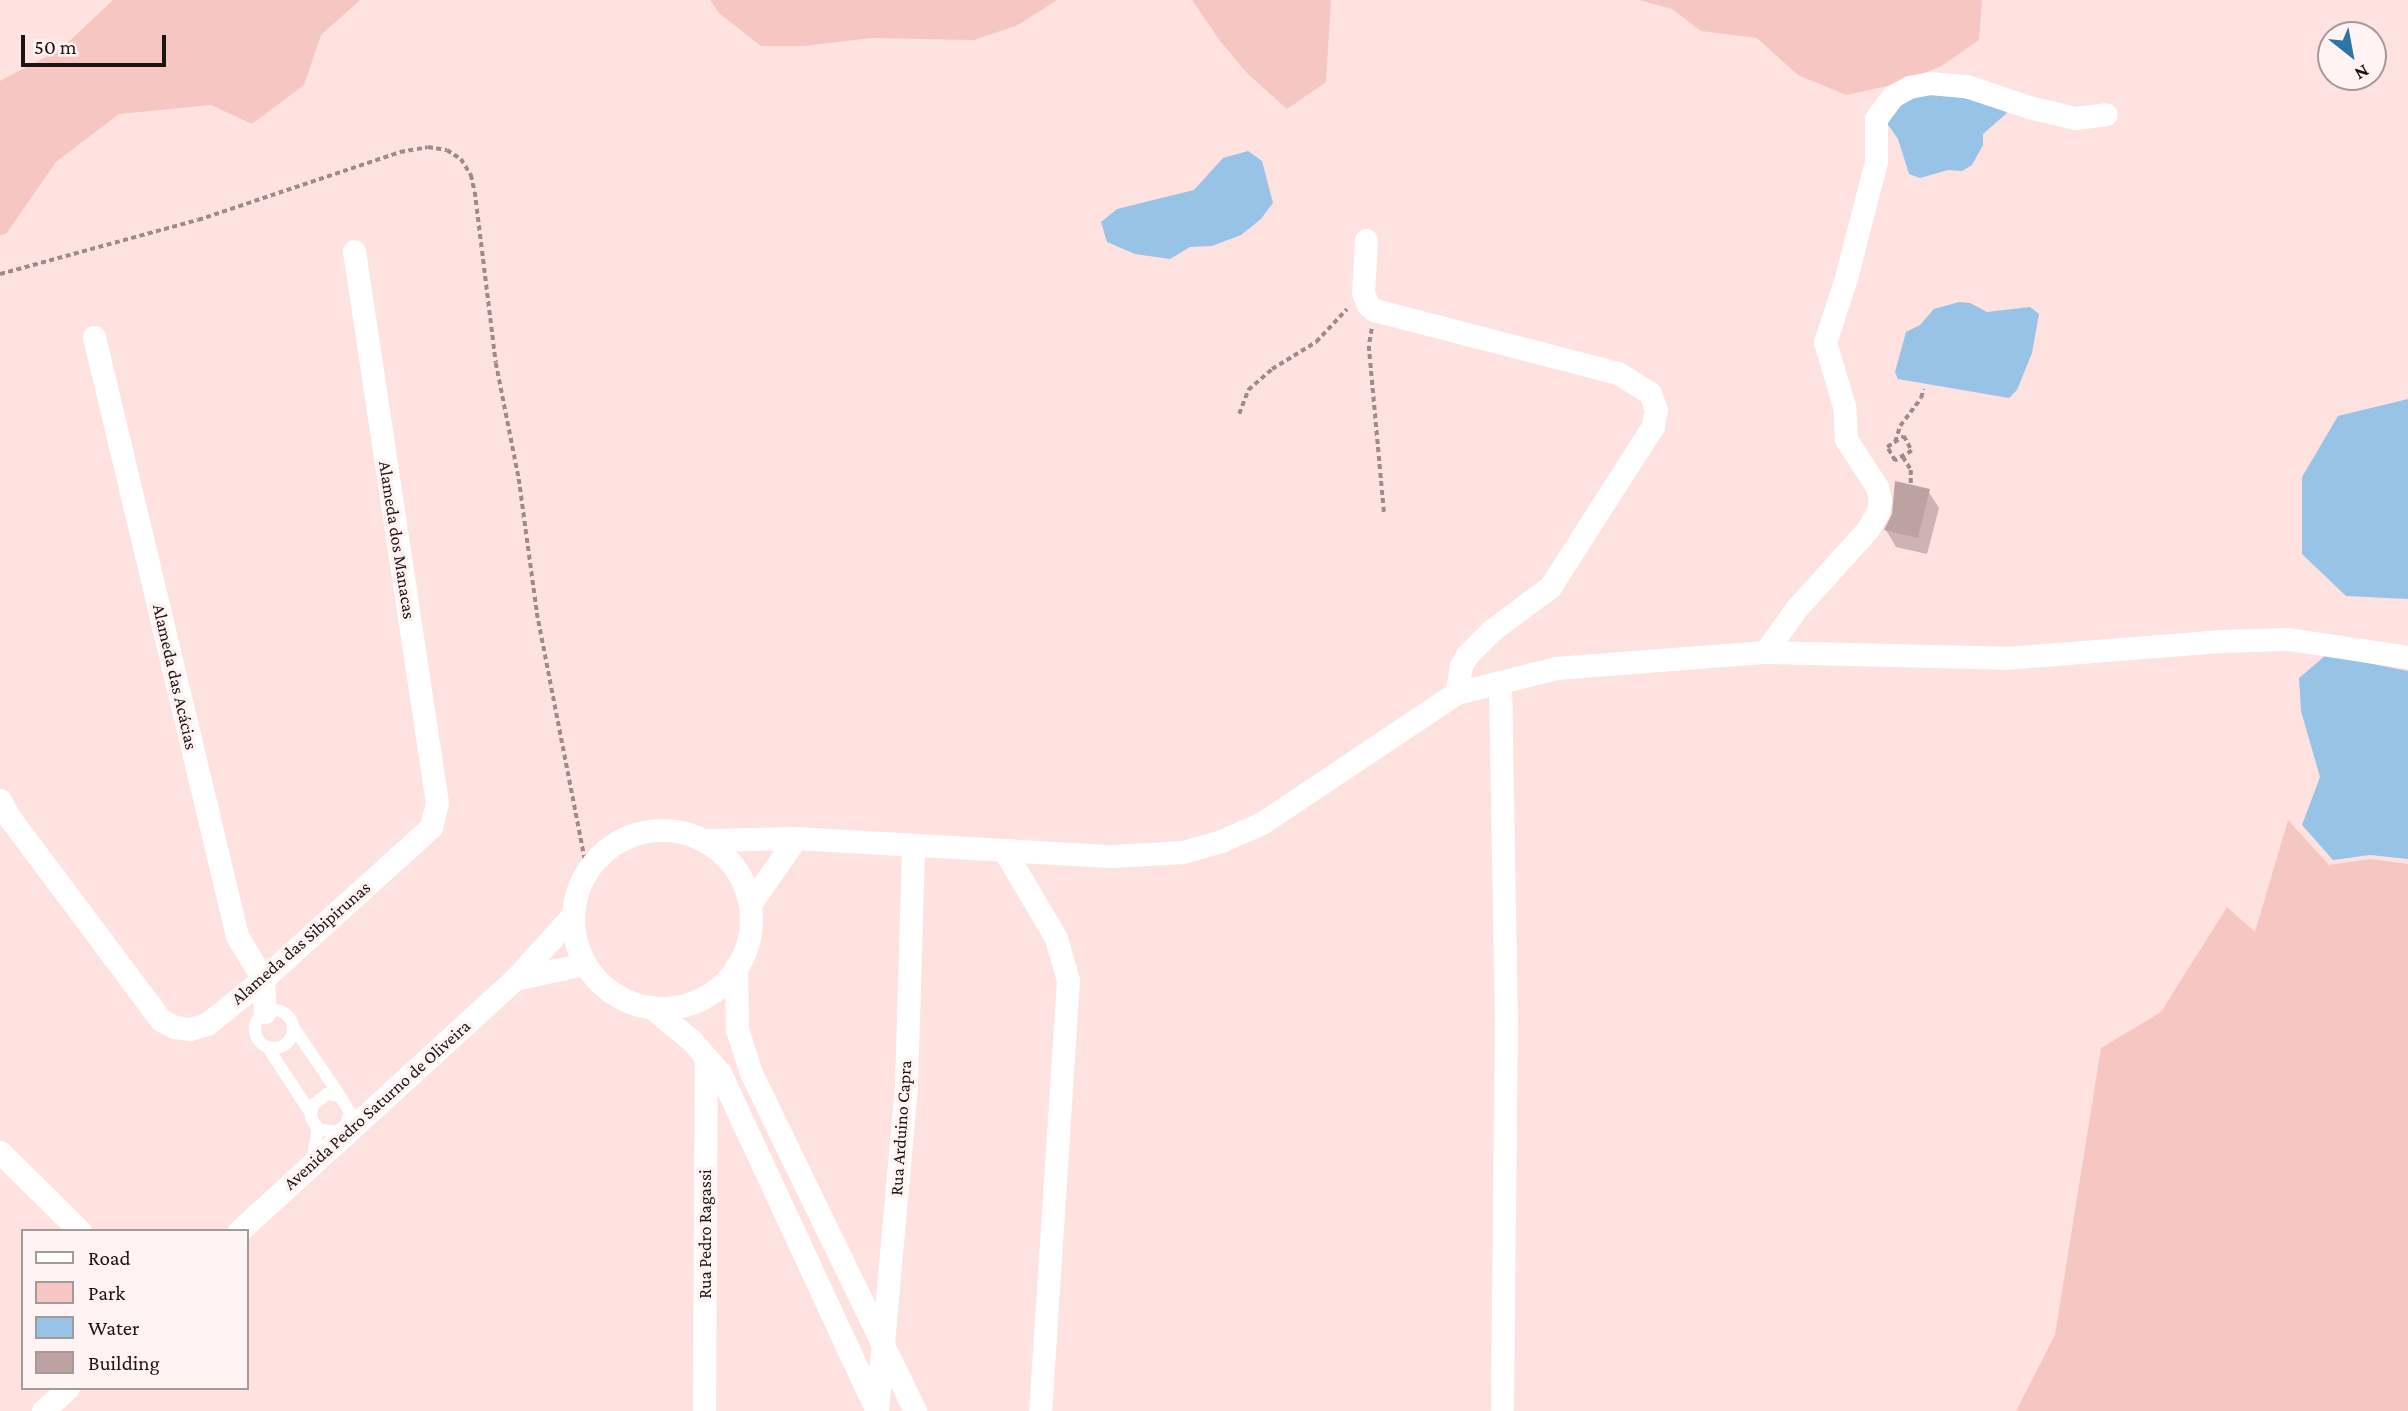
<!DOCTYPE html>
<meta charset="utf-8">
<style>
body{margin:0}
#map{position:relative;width:2408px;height:1411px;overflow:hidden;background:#fee2e0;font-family:"Crimson Pro",serif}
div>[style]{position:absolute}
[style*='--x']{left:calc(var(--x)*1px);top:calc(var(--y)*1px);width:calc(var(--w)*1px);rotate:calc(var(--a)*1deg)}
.green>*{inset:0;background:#f6c6c3}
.water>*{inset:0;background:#97c3e7}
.shadow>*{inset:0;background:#0003}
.building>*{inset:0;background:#bca2a0}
.path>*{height:3.5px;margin-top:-1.75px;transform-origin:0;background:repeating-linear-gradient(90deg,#9e8a88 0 5px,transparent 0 8.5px)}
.service>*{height:12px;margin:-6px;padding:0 6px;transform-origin:6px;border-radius:6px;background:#fff}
.service>.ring{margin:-6px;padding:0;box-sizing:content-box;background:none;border:12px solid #fff;border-radius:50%}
.minor>*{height:23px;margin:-11.5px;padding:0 11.5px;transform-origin:11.5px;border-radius:11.5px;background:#fff}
.minor>.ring{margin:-11.5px;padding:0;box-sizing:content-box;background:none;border:23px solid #fff;border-radius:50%}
span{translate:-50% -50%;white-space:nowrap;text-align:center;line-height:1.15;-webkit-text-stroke:7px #fff4f3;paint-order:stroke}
.street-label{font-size:18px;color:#1c1312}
.legend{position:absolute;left:21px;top:1229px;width:228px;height:161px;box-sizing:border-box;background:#fff4f3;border:2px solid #a49a99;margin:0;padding:9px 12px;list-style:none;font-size:21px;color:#1c1312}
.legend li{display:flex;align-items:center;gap:14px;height:35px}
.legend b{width:35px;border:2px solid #a49a99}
.north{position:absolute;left:2317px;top:21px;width:70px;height:70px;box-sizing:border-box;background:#fff4f3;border:2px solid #a49a99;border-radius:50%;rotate:149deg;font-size:19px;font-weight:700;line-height:28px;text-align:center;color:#1c1312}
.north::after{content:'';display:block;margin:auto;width:24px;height:32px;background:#2c75a9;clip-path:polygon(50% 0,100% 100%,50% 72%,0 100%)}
.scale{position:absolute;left:21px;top:35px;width:145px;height:32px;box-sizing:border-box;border:4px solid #1c1312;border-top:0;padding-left:9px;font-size:21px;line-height:24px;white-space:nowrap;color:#1c1312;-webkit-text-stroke:5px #fff4f3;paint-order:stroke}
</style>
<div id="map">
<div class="green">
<div style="clip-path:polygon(113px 0,360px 0,321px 35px,304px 85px,252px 124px,211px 105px,119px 114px,56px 162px,6px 234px,0 235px,0 81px,61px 49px)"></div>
<div style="clip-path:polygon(710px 0,1057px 0,1018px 25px,974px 40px,871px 38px,804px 46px,761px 46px,719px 13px)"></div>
<div style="clip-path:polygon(1192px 0,1331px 0,1326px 82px,1287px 109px,1247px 73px,1220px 41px)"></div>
<div style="clip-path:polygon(1639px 0,1982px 0,1979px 40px,1940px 67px,1888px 86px,1846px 95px,1798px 75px,1757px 38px,1701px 31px,1672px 9px)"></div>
<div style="clip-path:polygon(2288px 820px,2329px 865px,2370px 859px,2408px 864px,2408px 1411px,2016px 1411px,2055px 1335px,2101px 1048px,2161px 1012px,2227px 907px,2255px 932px)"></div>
</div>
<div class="water">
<div style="clip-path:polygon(1935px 93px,1963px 95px,1996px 104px,2007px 113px,1983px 134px,1983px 145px,1972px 165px,1962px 171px,1948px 170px,1920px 178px,1909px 174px,1898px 139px,1889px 126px,1882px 124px,1892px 107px,1908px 98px)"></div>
<div style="clip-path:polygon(1248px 151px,1262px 161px,1273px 203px,1261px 219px,1241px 235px,1212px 246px,1190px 247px,1170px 259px,1135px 254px,1107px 242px,1101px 222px,1117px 209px,1194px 190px,1223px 158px)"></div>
<div style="clip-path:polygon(1959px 302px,1970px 303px,1987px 312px,2030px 307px,2039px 314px,2032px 353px,2017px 390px,2009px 398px,1898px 379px,1895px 372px,1906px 332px,1920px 325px,1934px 309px)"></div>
<div style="clip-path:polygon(2408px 399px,2408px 599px,2346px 596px,2302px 554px,2302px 477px,2338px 416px)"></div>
<div style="clip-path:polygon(2326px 655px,2408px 671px,2408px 859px,2370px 855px,2333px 860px,2302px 825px,2320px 777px,2301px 711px,2299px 678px)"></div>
</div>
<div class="shadow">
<div style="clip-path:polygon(1928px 491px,1939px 508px,1927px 554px,1896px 547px,1886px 530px)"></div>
</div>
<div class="building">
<div style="clip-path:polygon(1895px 481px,1930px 489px,1918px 538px,1884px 530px,1892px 514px)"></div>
</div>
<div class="path">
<div style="--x:0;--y:274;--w:205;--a:-15.3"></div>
<div style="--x:198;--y:220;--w:213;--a:-18.6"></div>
<div style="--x:400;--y:152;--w:28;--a:-10"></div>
<div style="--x:428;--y:147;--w:19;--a:9"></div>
<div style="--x:447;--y:150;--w:17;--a:33"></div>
<div style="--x:461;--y:159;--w:19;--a:58"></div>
<div style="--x:471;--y:175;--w:17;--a:77"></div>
<div style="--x:475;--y:192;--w:172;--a:83"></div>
<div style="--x:496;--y:363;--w:118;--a:78.8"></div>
<div style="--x:519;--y:479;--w:135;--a:82.3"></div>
<div style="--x:537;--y:613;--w:262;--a:79"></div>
<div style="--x:1372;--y:329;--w:17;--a:100"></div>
<div style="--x:1369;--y:346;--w:167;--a:84.8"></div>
<div style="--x:1239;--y:414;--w:26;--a:-69"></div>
<div style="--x:1248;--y:390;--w:32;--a:-41"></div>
<div style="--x:1272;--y:369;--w:52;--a:-31.5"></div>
<div style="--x:1316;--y:342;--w:45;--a:-46.8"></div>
<div style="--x:1904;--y:436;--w:17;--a:62"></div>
<div style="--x:1912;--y:451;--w:20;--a:150"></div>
<div style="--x:1895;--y:461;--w:16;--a:-120"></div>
<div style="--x:1887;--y:447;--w:20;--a:-33"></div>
<div style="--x:1895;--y:442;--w:17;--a:-73"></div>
<div style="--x:1900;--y:426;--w:35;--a:-53"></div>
<div style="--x:1921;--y:398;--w:9;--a:-77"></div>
<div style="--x:1903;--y:457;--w:15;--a:58"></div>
<div style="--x:1911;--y:470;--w:15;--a:90"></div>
</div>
<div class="service">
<div class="ring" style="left:255px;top:1010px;width:26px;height:26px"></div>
<div style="--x:294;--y:1028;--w:82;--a:55.9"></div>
<div style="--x:268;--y:1048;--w:77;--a:56.7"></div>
<div style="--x:312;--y:1162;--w:34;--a:-80"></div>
<div style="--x:318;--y:1129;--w:13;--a:-122"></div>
<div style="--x:311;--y:1118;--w:12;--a:-85"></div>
<div style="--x:312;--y:1106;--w:19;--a:-39"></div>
<div style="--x:327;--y:1094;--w:13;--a:9"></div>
<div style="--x:340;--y:1096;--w:19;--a:58"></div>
<div style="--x:350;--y:1112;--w:14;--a:107"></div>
<div style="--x:346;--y:1125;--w:12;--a:145"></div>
<div style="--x:336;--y:1132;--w:18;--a:-171"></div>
</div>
<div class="minor">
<div style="--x:1366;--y:240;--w:53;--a:93.2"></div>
<div style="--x:1363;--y:293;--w:13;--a:67"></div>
<div style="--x:1368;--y:305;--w:8;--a:40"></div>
<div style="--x:1374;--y:310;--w:252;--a:14.5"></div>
<div style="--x:1618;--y:373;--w:38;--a:32"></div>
<div style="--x:1650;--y:393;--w:18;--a:71"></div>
<div style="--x:1656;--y:410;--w:16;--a:101"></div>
<div style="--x:1653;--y:426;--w:191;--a:122.6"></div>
<div style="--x:1550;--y:587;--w:72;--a:143.4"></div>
<div style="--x:1492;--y:630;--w:35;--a:135"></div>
<div style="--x:1467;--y:655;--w:13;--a:119"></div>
<div style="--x:1461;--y:666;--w:27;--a:100"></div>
<div style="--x:94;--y:337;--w:616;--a:76.57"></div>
<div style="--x:237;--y:936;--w:50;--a:58.8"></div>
<div style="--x:263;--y:979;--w:33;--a:87"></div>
<div style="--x:1765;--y:652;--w:53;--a:-54.2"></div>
<div style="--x:1796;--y:609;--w:108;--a:-48"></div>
<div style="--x:1868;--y:529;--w:20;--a:-60"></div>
<div style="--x:1878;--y:512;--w:12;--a:-81"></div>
<div style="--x:1880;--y:500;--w:13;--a:-103"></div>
<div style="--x:1877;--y:487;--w:57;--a:-122.9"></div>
<div style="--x:1846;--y:439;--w:33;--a:-93"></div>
<div style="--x:1844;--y:406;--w:67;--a:-106.5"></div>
<div style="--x:1825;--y:342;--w:67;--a:-71.8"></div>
<div style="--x:1846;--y:278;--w:121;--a:-75.6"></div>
<div style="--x:1876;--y:161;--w:42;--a:-90"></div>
<div style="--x:1876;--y:119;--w:7;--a:-56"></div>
<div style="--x:1880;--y:113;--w:21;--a:-53"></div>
<div style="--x:1893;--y:96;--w:18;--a:-29"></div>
<div style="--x:1909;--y:87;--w:20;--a:-11"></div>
<div style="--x:1929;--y:83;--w:37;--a:5"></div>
<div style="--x:1966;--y:86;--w:66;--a:18.4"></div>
<div style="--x:2029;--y:107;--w:47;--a:13.4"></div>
<div style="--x:2075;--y:118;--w:31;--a:-7"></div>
<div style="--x:1500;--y:682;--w:336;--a:89"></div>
<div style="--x:1506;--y:1018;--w:393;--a:90.6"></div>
<div style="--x:0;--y:800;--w:19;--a:62"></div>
<div style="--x:9;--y:817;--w:254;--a:53.2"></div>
<div style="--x:161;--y:1020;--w:16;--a:27"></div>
<div style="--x:175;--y:1027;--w:15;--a:8"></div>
<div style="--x:190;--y:1029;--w:18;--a:-16"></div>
<div style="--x:207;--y:1024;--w:72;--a:-38.8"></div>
<div style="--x:263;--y:979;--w:227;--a:-42.1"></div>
<div style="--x:431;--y:827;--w:25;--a:-76"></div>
<div style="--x:437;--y:803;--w:558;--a:-98.55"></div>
<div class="ring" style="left:573px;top:830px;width:155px;height:155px"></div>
<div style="--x:704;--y:840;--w:92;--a:-1.2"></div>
<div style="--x:796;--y:838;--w:317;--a:3.3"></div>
<div style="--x:1112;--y:856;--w:71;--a:-3.2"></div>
<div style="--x:1183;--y:852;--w:40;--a:-16"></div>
<div style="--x:1221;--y:841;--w:45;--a:-23.7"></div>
<div style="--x:1262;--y:823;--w:234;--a:-33.8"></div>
<div style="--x:1456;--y:693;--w:103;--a:-14"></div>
<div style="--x:1556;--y:668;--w:210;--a:-4.4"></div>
<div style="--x:1765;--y:652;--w:240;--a:1.4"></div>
<div style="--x:2005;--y:658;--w:218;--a:-4.5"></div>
<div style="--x:2222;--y:641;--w:66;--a:-1.7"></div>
<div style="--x:2288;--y:639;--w:121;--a:8.5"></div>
<div style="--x:1004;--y:850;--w:102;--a:59.4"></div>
<div style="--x:1056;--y:938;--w:44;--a:74.1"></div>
<div style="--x:1068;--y:980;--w:432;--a:93.7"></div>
<div style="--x:750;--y:904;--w:80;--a:-55.1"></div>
<div style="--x:736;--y:967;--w:62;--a:89.1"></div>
<div style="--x:737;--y:1029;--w:46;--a:72.3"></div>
<div style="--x:751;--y:1073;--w:376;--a:64.1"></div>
<div style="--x:515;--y:979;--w:71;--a:-12.3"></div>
<div style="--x:651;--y:1007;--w:52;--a:39.5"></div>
<div style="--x:691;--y:1040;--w:44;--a:48.7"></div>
<div style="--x:720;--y:1073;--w:373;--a:65.1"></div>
<div style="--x:0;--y:1152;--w:112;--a:44.6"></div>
<div style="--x:239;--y:1231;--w:374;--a:-42.4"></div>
<div style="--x:515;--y:979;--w:85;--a:-47.9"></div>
<div style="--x:43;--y:1411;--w:34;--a:-43"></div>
<div style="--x:704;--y:1411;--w:354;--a:-89.7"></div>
<div style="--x:877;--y:1411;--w:326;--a:-84.9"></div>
<div style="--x:906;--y:1086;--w:241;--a:-88.3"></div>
</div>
<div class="street-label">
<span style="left:397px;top:540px;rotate:81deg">Alameda dos Manacas</span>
<span style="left:175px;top:677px;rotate:77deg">Alameda das Acácias</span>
<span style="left:301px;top:943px;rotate:-41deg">Alameda das Sibipirunas</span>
<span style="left:377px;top:1105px;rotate:-42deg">Avenida Pedro Saturno de Oliveira</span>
<span style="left:901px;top:1128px;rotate:-86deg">Rua Arduino Capra</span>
<span style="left:705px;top:1234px;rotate:-90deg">Rua Pedro Ragassi</span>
</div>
<ul class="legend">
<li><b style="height:9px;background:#fff"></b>Road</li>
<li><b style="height:19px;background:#f6c6c3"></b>Park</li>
<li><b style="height:19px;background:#97c3e7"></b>Water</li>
<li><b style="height:19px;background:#bca2a0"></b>Building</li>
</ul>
<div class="north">N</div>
<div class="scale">50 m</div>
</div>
